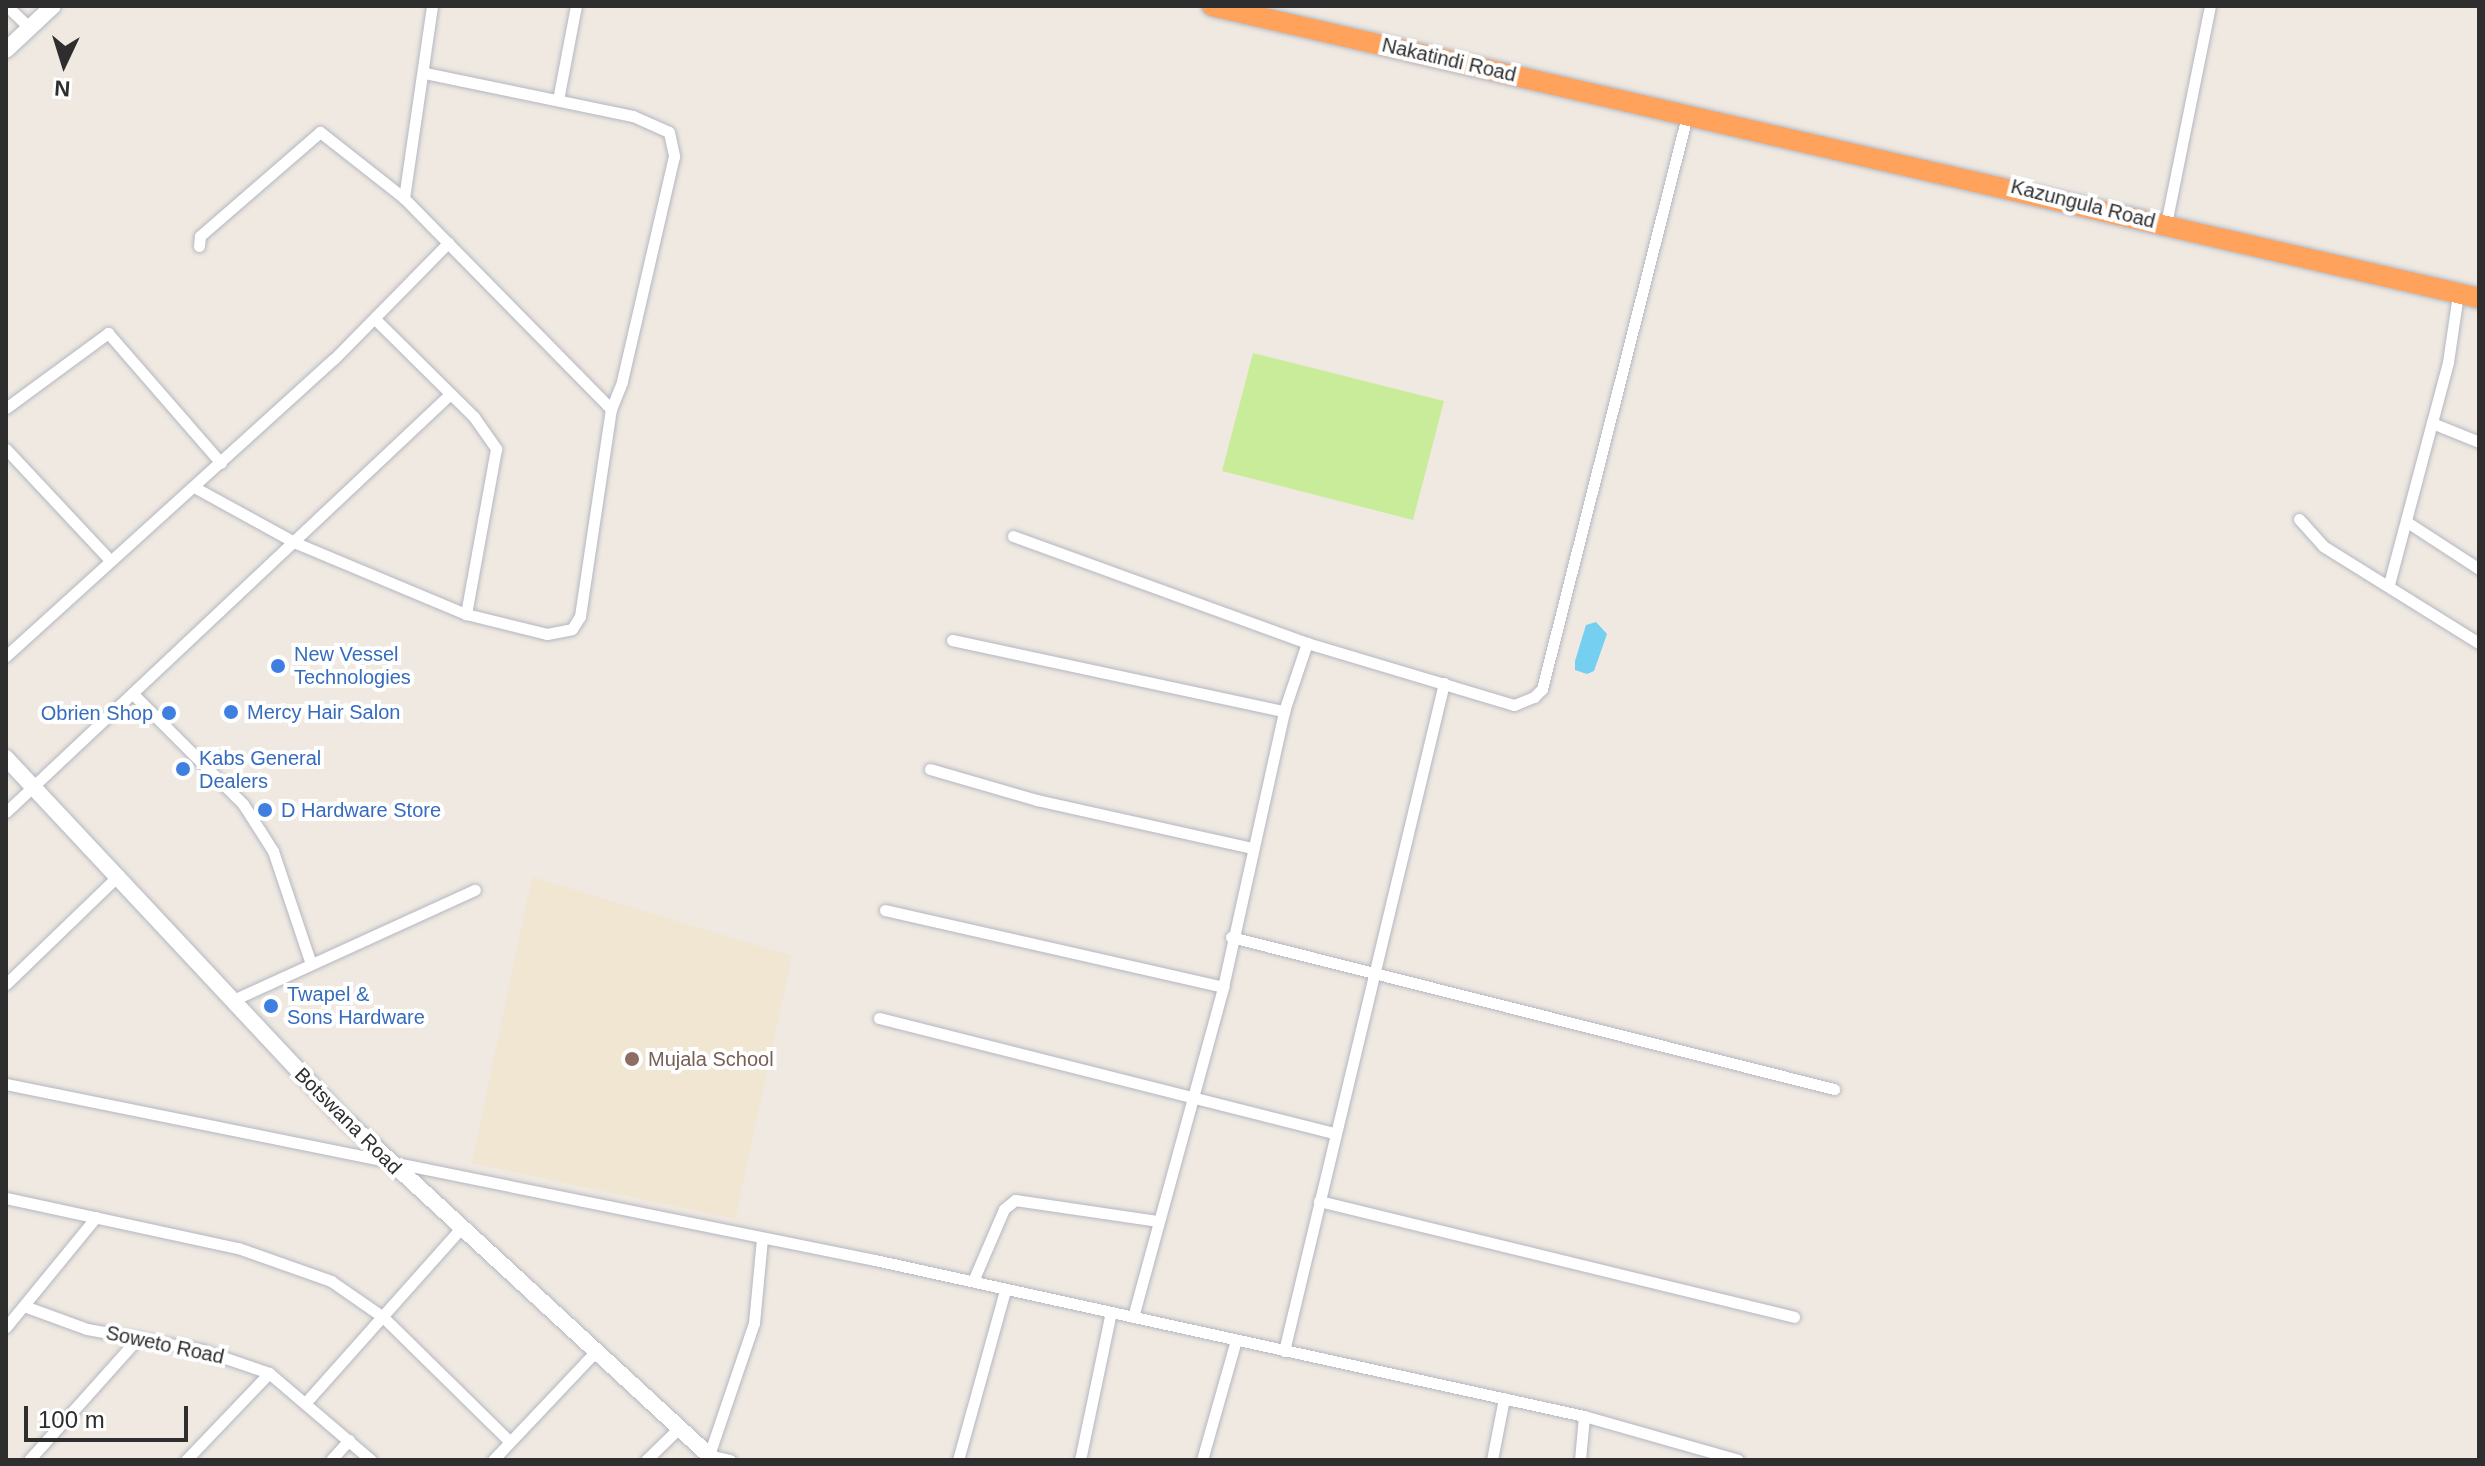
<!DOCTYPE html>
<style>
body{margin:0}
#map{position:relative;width:2485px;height:1466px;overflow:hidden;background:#efe9e1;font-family:Arial,sans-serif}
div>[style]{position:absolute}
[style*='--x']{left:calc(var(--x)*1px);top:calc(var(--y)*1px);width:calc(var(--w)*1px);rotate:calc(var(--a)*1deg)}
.education>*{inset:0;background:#f0e6d1}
.pitch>*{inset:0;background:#c9ec9a}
.water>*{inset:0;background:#75cff0}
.roads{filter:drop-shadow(0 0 2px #b4b7c1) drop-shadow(0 0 2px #b4b7c1)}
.street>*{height:11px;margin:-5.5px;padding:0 5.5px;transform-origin:5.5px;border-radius:5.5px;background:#fff}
.secondary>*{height:16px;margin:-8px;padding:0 8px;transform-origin:8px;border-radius:8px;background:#fff}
.highway>*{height:20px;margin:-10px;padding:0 10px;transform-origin:10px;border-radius:10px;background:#ffa35c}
.dots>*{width:22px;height:22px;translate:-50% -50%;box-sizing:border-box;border:4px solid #fff;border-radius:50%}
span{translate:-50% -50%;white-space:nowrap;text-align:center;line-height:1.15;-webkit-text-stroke:8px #fff;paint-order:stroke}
.street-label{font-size:20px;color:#2e2e2e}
.shop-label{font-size:20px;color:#366cbe}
.left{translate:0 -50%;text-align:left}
.right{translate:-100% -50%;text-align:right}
.education-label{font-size:20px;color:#785e54}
.frame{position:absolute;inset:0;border:8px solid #2e2e2e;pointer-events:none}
.north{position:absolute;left:24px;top:24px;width:80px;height:80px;-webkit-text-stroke:6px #fff;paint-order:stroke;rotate:184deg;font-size:22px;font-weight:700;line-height:32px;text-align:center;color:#2e2e2e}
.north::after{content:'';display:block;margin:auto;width:28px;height:36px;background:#2e2e2e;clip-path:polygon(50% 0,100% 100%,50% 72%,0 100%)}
.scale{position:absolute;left:24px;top:1406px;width:164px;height:36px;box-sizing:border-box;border:4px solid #2e2e2e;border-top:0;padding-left:10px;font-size:24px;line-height:28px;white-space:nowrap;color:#2e2e2e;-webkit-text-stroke:6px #fff;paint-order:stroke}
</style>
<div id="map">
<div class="education">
<div style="clip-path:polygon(532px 877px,792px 956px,735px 1219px,472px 1163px)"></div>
</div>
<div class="pitch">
<div style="clip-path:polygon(1253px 353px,1444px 401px,1413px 520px,1222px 471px)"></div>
</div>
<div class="water">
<div style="clip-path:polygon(1596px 622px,1607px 634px,1594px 671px,1587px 674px,1575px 670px,1575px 661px,1586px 625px)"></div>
</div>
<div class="roads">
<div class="street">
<div style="--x:7;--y:6;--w:33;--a:44"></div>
<div style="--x:425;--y:73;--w:212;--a:11.7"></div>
<div style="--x:633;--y:116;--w:39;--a:24"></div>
<div style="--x:669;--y:132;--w:25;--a:78"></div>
<div style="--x:674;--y:156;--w:232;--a:103"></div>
<div style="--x:622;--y:382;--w:29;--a:112"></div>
<div style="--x:558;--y:100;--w:96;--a:-79.2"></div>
<div style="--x:404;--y:198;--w:194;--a:-81.7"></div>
<div style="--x:2166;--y:224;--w:222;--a:-78.6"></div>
<div style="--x:375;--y:319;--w:139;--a:44.7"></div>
<div style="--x:474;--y:417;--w:39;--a:55"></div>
<div style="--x:496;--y:449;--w:168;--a:100.3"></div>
<div style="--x:6;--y:408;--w:127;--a:-36.3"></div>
<div style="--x:108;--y:333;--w:172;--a:49"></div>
<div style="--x:2432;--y:423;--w:51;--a:22"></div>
<div style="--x:6;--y:449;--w:152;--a:46.9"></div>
<div style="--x:194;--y:487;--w:116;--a:28.8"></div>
<div style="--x:296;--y:543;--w:184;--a:22.7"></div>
<div style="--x:466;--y:614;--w:83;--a:13.9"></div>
<div style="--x:547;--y:634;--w:25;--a:-11"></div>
<div style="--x:572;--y:629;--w:15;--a:-58"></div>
<div style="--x:580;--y:616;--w:209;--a:-81.5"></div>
<div style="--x:611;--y:409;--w:233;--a:-134.5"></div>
<div style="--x:2299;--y:519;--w:36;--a:48"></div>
<div style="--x:2323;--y:546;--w:184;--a:31.9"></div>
<div style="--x:2407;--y:522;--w:86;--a:33.1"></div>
<div style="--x:1013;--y:536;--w:313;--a:20"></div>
<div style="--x:1307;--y:643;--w:216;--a:16.7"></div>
<div style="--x:1514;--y:705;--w:22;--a:-22"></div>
<div style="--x:1534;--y:697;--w:11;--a:-45"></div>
<div style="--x:1542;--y:689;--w:591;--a:-75.8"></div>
<div style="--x:2389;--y:584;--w:230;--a:-75.1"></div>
<div style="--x:2448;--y:362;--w:69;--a:-81.6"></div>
<div style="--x:952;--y:640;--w:340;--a:12.1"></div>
<div style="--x:6;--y:656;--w:442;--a:-42.2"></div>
<div style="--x:334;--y:359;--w:163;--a:-45.5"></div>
<div style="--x:448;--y:243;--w:63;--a:-134.4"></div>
<div style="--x:404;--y:198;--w:107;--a:-141.8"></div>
<div style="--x:320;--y:132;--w:159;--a:139.1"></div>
<div style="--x:200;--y:236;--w:10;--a:96"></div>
<div style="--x:135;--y:696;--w:153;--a:45"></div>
<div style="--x:243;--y:804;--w:56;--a:57.4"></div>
<div style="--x:273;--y:851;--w:116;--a:71.4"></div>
<div style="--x:930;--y:769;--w:111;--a:16.2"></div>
<div style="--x:1037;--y:800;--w:220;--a:12.6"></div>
<div style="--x:6;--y:812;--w:610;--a:-43.27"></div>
<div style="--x:885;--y:910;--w:347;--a:12.8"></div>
<div style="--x:1231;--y:937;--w:622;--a:14.15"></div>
<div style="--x:6;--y:984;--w:157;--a:-44"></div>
<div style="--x:231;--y:1001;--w:268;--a:-24.5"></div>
<div style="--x:879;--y:1018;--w:470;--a:14.2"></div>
<div style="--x:6;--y:1084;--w:887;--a:11.45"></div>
<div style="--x:875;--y:1260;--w:726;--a:12.41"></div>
<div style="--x:1584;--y:1416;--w:160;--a:15.9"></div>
<div style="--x:6;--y:1198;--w:237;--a:12.2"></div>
<div style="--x:238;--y:1248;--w:99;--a:19.5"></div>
<div style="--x:331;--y:1281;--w:63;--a:34.7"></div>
<div style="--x:383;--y:1317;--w:178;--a:44.5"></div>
<div style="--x:1319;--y:1201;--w:489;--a:13.7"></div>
<div style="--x:973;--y:1281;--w:78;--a:-66.7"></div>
<div style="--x:1004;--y:1209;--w:14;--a:-39"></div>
<div style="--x:1015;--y:1200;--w:145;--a:8.4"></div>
<div style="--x:24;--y:1306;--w:67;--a:20.1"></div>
<div style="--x:87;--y:1329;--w:117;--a:10.3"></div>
<div style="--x:202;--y:1350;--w:71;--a:18.9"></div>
<div style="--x:269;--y:1373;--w:134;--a:40.5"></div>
<div style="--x:1133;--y:1317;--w:342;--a:-74.7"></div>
<div style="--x:1223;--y:987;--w:283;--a:-77.5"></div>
<div style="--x:1284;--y:711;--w:72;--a:-71.3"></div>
<div style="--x:6;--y:1327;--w:142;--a:-50.7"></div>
<div style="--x:1284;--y:1351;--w:687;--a:-76.53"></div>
<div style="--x:307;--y:1401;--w:230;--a:-48.3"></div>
<div style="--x:29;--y:1460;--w:164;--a:-48.2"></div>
<div style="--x:186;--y:1460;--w:120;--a:-46.3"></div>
<div style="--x:331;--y:1460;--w:27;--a:-48"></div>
<div style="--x:493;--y:1460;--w:150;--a:-46.6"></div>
<div style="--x:646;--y:1460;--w:46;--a:-44.1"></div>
<div style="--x:730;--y:1460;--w:22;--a:-167"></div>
<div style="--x:709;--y:1455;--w:139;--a:-71.2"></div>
<div style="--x:754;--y:1323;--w:85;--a:-84.6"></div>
<div style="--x:958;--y:1460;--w:175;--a:-74.5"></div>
<div style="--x:1080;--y:1460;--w:151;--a:-78.2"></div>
<div style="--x:1202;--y:1460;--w:125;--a:-74.2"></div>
<div style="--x:1492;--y:1460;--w:63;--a:-79"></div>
<div style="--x:1580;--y:1460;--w:44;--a:-84.8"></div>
</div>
<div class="secondary">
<div style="--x:6;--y:50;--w:64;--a:-43.1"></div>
<div style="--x:6;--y:758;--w:486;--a:46.9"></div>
<div style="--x:338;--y:1113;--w:512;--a:42.7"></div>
</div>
<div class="highway">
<div style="--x:1212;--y:6;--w:1300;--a:12.98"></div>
</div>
</div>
<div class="dots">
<div style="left:278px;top:666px;background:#3f7fe0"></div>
<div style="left:231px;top:712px;background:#3f7fe0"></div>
<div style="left:169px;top:713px;background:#3f7fe0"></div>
<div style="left:183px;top:769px;background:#3f7fe0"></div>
<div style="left:265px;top:810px;background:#3f7fe0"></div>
<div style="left:271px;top:1006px;background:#3f7fe0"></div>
<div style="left:632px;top:1059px;background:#8d6e63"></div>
</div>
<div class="street-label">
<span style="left:1449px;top:60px;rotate:13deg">Nakatindi Road</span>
<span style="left:2083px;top:204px;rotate:14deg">Kazungula Road</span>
<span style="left:348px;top:1121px;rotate:45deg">Botswana Road</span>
<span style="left:165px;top:1345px;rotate:12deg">Soweto Road</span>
</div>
<div class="shop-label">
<span class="left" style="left:294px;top:666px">New Vessel<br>Technologies</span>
<span class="left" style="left:247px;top:712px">Mercy Hair Salon</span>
<span class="right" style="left:153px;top:713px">Obrien Shop</span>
<span class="left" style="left:199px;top:770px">Kabs General<br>Dealers</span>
<span class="left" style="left:281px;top:810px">D Hardware Store</span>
<span class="left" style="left:287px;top:1006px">Twapel &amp;<br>Sons Hardware</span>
</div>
<div class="education-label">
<span class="left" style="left:648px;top:1059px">Mujala School</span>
</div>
<div class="frame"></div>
<div class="north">N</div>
<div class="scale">100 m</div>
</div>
